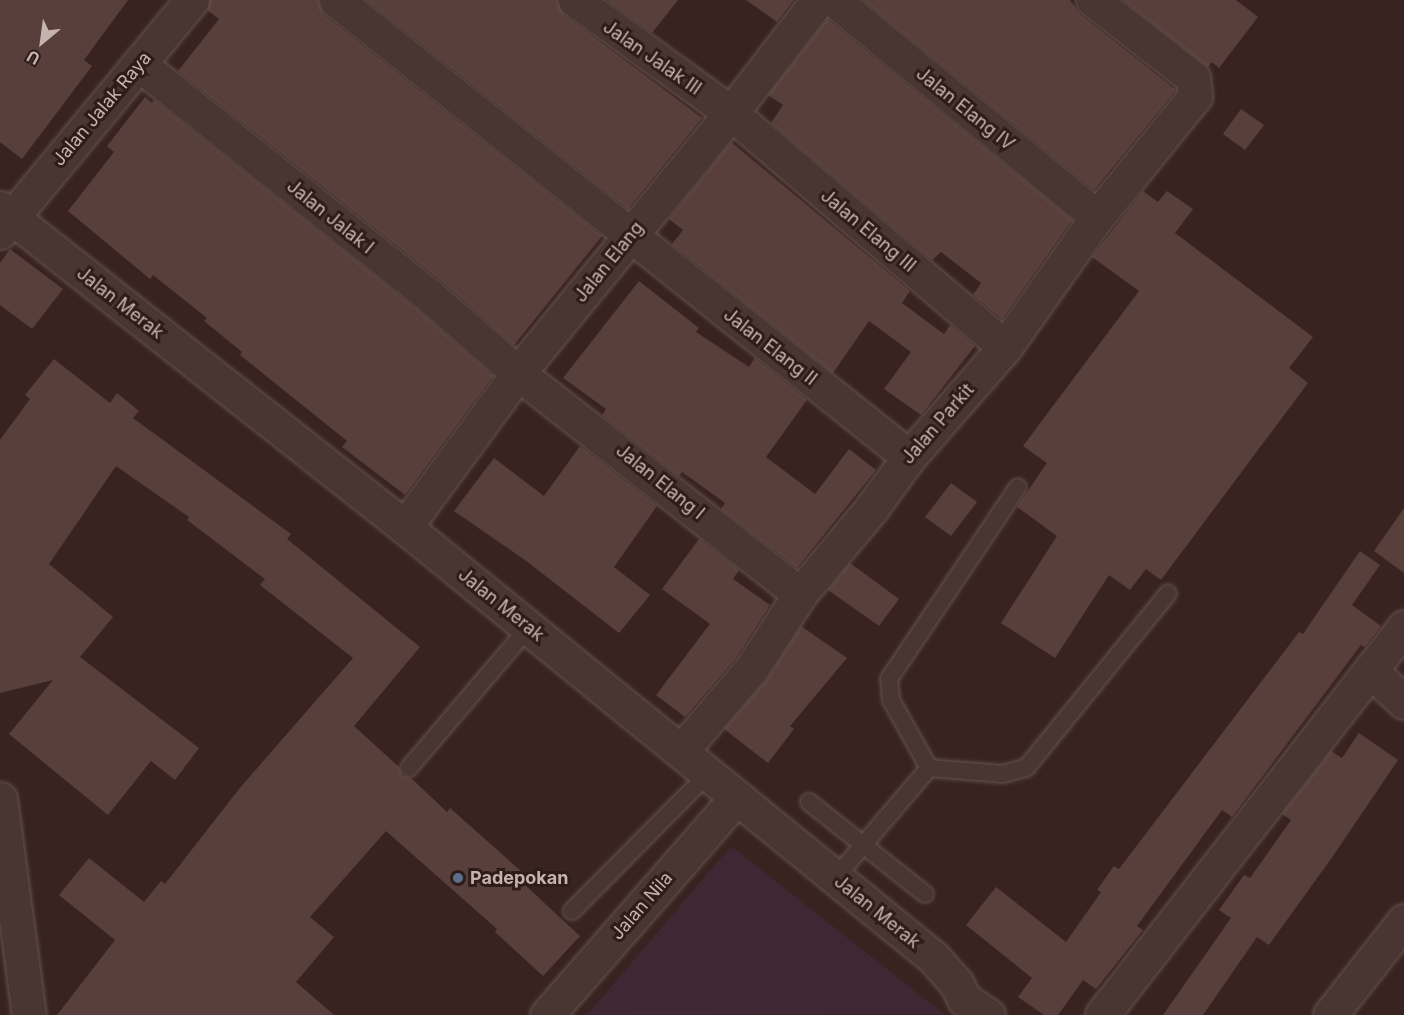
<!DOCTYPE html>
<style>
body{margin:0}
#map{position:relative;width:1404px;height:1015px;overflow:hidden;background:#392320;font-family:Inter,sans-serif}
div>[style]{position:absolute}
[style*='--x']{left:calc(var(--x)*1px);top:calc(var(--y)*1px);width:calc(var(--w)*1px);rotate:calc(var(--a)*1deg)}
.green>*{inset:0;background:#412733}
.building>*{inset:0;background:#593f3b}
.roads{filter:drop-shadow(0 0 2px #64524e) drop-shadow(0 0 2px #64524e)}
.service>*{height:16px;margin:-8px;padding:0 8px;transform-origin:8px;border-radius:8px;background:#493633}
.minor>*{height:33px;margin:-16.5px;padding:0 16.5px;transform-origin:16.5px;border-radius:16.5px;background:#493633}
.dots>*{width:16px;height:16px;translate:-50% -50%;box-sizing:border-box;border:3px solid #2e1c19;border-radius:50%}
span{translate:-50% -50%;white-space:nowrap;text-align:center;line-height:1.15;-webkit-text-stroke:6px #2e1c19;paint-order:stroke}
.street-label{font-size:18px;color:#c6b2ae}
.poi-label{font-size:18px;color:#c6b2ae;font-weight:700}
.left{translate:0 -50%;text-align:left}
.north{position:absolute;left:12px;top:12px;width:60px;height:60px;-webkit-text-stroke:4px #2e1c19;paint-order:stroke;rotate:209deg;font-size:16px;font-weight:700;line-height:24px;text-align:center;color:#c6b2ae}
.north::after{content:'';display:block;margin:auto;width:21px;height:27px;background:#c6b2ae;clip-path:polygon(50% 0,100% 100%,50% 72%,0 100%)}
</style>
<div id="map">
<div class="green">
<div style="clip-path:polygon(731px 846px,944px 1014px,587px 1015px)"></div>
</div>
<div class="building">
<div style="clip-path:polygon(0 0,128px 0,84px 60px,92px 66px,22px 159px,0 142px)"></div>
<div style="clip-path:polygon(210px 0,318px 0,324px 15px,602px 236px,514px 345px,444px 283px,178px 71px,219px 19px,207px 10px)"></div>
<div style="clip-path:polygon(366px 0,557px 0,564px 15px,702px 118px,628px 209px)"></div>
<div style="clip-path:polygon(607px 0,678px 0,652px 33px)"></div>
<div style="clip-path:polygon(746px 0,794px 0,777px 22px)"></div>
<div style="clip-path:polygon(863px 0,1070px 0,1081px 15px,1176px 90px,1094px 190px)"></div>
<div style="clip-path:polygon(1123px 0,1236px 0,1258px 17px,1219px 68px,1212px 62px,1208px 67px)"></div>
<div style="clip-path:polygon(827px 19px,1072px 220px,1002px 319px,973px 295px,981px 283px,941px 252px,932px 260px,771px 123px,783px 105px,768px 95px)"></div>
<div style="clip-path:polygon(145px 97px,152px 103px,154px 100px,420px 312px,493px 376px,405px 495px,342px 447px,347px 441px,240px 355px,242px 352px,204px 321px,207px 318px,153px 275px,150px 279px,68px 211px,114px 152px,107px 146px)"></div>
<div style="clip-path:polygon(1241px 109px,1264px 125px,1245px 150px,1223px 134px)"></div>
<div style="clip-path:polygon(731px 142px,910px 291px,902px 303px,944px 334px,950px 325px,975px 346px,921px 415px,884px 389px,911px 352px,869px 321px,833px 373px,672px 244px,683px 230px,669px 219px)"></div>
<div style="clip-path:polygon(1143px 191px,1158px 202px,1167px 191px,1193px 209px,1175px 233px,1313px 337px,1289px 368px,1308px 383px,1161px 580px,1146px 569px,1130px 590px,1109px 575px,1055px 658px,1001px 623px,1057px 536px,1017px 507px,1047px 463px,1023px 446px,1139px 291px,1092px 257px)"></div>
<div style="clip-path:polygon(10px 249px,63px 289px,32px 329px,0 305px,0 263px)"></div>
<div style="clip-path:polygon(639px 281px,699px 328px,696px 332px,749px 367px,755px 358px,807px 400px,766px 457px,815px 494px,849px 449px,876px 470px,797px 568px,721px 509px,725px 503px,682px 472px,679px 476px,602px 415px,606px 409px,563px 378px)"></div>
<div style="clip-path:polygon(54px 359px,110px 403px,117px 393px,139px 411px,133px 418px,291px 534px,287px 539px,420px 647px,354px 726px,399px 767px,402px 776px,411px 778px,447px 812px,450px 808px,530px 879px,525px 885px,580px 936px,543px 976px,495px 932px,497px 929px,386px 831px,310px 917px,334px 937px,296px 982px,334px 1015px,57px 1015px,115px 940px,59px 895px,89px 858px,144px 902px,161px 881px,165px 884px,239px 789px,353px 658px,260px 585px,265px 579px,187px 520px,189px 517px,116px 466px,49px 564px,113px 617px,80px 657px,199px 748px,175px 780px,151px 761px,108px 815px,9px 734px,53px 680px,0 693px,0 440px,30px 399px,25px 395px)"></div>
<div style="clip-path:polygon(580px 446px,657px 506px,614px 567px,650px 595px,619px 633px,525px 560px,454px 511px,494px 458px,544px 496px)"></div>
<div style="clip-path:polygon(951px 483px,977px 502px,951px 536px,925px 517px)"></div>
<div style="clip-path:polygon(1404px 508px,1404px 573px,1374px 551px)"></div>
<div style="clip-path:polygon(699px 539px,739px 570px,733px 579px,770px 605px,736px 658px,685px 717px,656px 695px,710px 624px,662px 589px)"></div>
<div style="clip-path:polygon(1360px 551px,1380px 565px,1352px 605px,1381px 626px,1365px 647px,1361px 645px,1232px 817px,1222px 810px,1137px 926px,1143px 930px,1096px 989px,1083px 980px,1058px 1015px,1044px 1015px,1018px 997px,1032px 978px,966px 925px,996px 887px,1066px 942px,1101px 892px,1097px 890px,1114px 866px,1119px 869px,1299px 632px,1303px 634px)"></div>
<div style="clip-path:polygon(850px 563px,899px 599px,879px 626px,828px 590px)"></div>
<div style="clip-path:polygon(801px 626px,847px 658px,790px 726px,794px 729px,768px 763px,724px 729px,767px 679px)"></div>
<div style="clip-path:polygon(1359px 733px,1398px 760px,1333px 856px,1269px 945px,1257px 937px,1203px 1015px,1163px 1015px,1231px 918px,1219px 910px,1244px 875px,1250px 878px,1291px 820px,1282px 814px,1331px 751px,1342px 758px)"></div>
</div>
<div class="roads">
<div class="service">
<div style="--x:409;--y:768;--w:184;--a:-49.6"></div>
<div style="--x:929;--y:768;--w:78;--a:-119.2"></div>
<div style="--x:891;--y:700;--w:21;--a:-95"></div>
<div style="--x:889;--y:679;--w:231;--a:-56.1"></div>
<div style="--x:809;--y:802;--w:148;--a:38.4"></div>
<div style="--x:835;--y:878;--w:145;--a:-49.5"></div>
<div style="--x:929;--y:768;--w:74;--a:4.6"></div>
<div style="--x:1003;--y:774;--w:24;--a:-15"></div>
<div style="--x:1026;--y:768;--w:225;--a:-50.9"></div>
<div style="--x:572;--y:911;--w:193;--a:-45.2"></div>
</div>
<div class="minor">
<div style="--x:336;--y:0;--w:733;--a:38.57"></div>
<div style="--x:575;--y:0;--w:193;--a:35.9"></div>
<div style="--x:731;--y:113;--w:360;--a:40.5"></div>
<div style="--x:834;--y:0;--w:341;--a:39.5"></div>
<div style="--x:139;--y:64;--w:375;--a:38.6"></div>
<div style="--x:432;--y:298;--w:114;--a:41.1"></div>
<div style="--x:518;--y:373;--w:358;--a:38.1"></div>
<div style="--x:0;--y:208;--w:516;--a:38.23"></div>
<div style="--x:405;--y:527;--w:682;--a:39.17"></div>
<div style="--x:934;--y:958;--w:35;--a:49"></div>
<div style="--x:957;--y:984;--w:17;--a:65"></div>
<div style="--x:964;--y:999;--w:29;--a:34"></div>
<div style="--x:0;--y:232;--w:301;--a:-50.4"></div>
<div style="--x:405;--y:527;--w:191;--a:-53.7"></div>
<div style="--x:518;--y:373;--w:336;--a:-50.7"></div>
<div style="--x:731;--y:113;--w:143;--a:-52.4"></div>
<div style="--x:1372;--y:672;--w:44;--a:43.2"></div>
<div style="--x:681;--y:751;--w:108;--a:-49.5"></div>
<div style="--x:751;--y:669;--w:90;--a:-56.8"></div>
<div style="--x:800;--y:594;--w:111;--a:-50.1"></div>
<div style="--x:871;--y:509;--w:64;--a:-53.8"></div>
<div style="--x:909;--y:457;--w:146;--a:-48.9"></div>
<div style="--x:1005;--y:347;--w:159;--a:-54.7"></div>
<div style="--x:1097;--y:217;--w:156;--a:-51"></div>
<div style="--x:1195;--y:96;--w:18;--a:-96"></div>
<div style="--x:1193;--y:78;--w:127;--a:-142"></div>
<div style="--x:0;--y:799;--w:218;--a:82.4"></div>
<div style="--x:547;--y:1015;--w:289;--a:-48.9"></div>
<div style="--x:1102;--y:1015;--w:492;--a:-52.1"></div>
<div style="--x:1330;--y:1015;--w:120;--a:-51.8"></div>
</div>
</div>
<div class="dots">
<div style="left:458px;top:878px;background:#5c6f8a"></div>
</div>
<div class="street-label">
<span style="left:652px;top:58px;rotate:35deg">Jalan Jalak III</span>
<span style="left:102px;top:109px;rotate:-50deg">Jalan Jalak Raya</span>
<span style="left:965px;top:109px;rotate:39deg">Jalan Elang IV</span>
<span style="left:330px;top:217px;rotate:39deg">Jalan Jalak I</span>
<span style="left:868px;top:231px;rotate:40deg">Jalan Elang III</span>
<span style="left:609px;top:262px;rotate:-51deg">Jalan Elang</span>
<span style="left:120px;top:303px;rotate:38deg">Jalan Merak</span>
<span style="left:770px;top:347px;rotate:38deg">Jalan Elang II</span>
<span style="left:938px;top:424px;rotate:-49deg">Jalan Parkit</span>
<span style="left:660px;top:482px;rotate:39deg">Jalan Elang I</span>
<span style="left:501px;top:605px;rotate:39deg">Jalan Merak</span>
<span style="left:642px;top:906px;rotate:-49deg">Jalan Nila</span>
<span style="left:877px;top:912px;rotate:39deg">Jalan Merak</span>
</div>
<div class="poi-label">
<span class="left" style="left:470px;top:878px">Padepokan</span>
</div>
<div class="north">U</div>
</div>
